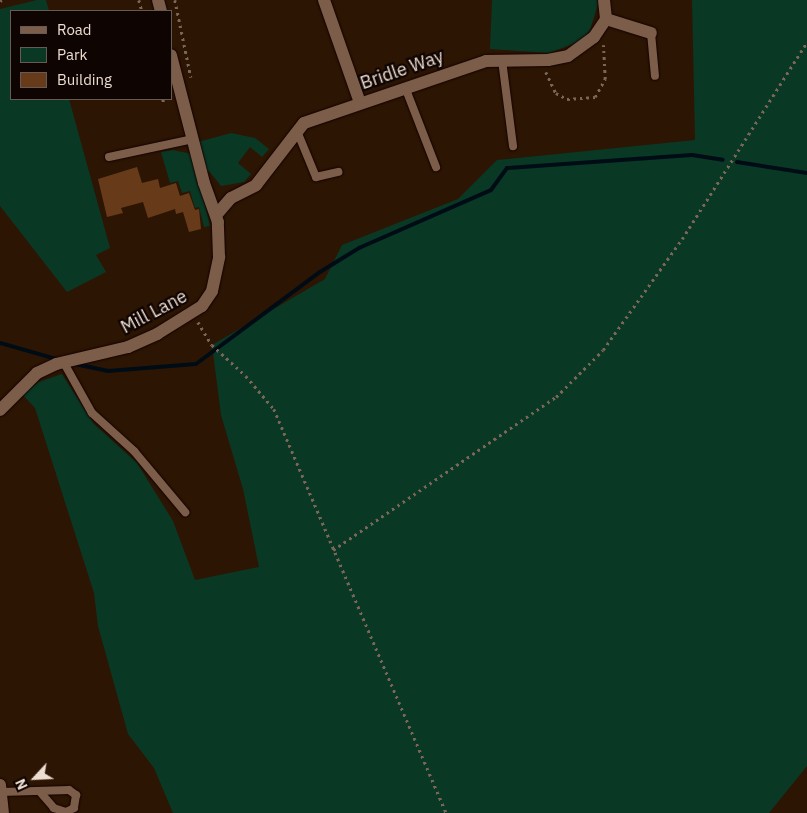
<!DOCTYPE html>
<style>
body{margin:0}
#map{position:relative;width:807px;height:813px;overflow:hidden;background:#2d1503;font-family:"IBM Plex Sans",sans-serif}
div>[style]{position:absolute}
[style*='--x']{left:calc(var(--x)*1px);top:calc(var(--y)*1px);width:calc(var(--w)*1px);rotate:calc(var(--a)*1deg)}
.green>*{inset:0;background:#093925}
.stream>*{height:4px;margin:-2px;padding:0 2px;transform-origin:2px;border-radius:2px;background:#000c15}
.building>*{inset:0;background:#673b1a}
.path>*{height:2.5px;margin-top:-1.25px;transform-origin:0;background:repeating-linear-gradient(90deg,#7b6657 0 2.5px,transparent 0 6.5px)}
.roads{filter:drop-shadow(0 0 1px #140200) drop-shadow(0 0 1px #140200)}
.service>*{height:8px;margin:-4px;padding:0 4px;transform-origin:4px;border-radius:4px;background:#7b5d49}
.minor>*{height:12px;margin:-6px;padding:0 6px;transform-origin:6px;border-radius:6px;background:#7b5d49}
span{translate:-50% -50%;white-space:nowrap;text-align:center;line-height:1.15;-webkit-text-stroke:4.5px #0e0401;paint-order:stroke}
.street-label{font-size:18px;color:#eddcd1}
.legend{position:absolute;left:10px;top:10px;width:162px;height:90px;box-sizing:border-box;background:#0e0401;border:1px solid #675a54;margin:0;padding:6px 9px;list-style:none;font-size:15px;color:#eddcd1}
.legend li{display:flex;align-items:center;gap:10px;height:25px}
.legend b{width:25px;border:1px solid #675a54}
.north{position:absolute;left:10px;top:753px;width:50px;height:50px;-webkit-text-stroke:4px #0e0401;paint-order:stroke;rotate:245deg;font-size:14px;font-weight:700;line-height:20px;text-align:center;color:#eddcd1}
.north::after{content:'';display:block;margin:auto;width:18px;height:22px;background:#eddcd1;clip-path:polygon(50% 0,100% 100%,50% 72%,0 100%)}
</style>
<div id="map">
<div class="green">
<div style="clip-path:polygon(37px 0,46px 0,49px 11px,11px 11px,11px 99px,69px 99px,110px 248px,96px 255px,106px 272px,67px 292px,0 206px,0 9px)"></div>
<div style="clip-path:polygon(492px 0,597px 0,598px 4px,590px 30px,581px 41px,549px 53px,490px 49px)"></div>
<div style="clip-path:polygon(692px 0,807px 0,807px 766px,769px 813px,173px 813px,154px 768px,128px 734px,98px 626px,94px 593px,35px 408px,22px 394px,39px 382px,62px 374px,93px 423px,137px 463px,173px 521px,195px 580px,259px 567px,243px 489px,221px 415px,212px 345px,325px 279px,342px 245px,458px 199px,497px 160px,695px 140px)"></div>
<div style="clip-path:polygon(231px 133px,255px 138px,269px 149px,262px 157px,250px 147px,238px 163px,251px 174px,244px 182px,221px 186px,209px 171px,205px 171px,198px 142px)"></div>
<div style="clip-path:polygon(173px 150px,191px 154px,195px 163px,210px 226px,204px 227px,199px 207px,195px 208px,190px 191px,182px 193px,178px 181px,170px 183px,161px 152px)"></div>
</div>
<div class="stream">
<div style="--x:737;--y:162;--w:71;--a:8.9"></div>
<div style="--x:0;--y:343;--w:58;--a:15.9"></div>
<div style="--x:75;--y:364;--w:34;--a:12"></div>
<div style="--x:108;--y:371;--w:88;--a:-4.5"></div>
<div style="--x:196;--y:364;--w:154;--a:-36.6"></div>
<div style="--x:320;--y:272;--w:46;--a:-31.6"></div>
<div style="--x:359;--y:248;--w:144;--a:-23.7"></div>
<div style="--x:491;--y:190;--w:27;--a:-54"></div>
<div style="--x:507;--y:168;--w:185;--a:-4"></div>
<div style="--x:692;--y:155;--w:31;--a:9"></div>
</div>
<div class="building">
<div style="clip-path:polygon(137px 167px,142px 183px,158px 179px,160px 188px,176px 183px,180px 196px,189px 193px,195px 210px,199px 209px,201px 229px,189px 232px,183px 212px,176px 214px,175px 209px,148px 218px,143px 202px,121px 208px,123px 213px,107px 217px,98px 179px)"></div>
</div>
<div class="path">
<div style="--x:139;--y:0;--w:11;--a:75"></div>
<div style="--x:175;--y:0;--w:79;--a:78.3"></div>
<div style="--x:0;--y:1;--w:2;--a:-27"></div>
<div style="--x:546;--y:72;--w:23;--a:65"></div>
<div style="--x:556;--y:93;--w:13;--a:29"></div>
<div style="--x:567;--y:99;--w:28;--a:-4"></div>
<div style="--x:595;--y:97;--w:21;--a:-61"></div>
<div style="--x:605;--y:79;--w:34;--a:-93"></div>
<div style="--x:163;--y:99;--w:5;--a:79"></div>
<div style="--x:198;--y:322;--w:27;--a:59"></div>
<div style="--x:212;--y:345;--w:46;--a:42.4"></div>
<div style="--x:246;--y:376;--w:43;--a:49.7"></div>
<div style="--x:274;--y:409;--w:439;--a:66.9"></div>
<div style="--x:333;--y:550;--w:270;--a:-34.5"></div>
<div style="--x:556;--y:397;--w:66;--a:-45"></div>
<div style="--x:603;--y:350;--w:136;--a:-54.6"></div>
<div style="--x:682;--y:239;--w:233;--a:-57.6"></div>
</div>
<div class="roads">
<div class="service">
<div style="--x:651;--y:33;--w:43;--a:84.7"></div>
<div style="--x:502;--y:60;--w:87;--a:82.7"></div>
<div style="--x:405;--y:87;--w:86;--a:68.8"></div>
<div style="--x:297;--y:131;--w:50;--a:67.6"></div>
<div style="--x:316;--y:177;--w:23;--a:-13"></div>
<div style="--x:109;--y:157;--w:86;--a:-12.1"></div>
<div style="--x:64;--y:363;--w:57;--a:60.8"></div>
<div style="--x:92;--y:413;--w:57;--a:42.1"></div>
<div style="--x:134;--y:451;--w:80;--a:50.1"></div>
<div style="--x:1;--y:792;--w:68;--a:-1.7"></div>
<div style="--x:69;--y:790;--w:9;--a:36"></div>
<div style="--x:76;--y:795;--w:13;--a:99"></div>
<div style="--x:74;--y:808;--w:9;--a:153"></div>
<div style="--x:66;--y:812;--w:13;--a:-162"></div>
<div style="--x:54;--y:808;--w:21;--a:-131"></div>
</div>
<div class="minor">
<div style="--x:158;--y:0;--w:11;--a:75"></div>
<div style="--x:324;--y:0;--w:109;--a:70.7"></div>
<div style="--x:606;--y:19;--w:47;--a:17.3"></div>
<div style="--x:217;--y:214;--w:21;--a:-49"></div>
<div style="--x:231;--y:198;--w:28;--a:-27"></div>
<div style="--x:256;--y:185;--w:78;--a:-52.3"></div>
<div style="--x:304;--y:123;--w:192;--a:-18.8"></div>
<div style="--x:486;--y:61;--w:62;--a:-0.9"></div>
<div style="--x:548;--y:60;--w:20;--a:-11"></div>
<div style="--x:568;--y:56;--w:32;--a:-36"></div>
<div style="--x:594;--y:37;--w:22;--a:-56"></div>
<div style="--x:606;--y:19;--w:19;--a:-96"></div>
<div style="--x:0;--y:410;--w:52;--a:-45"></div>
<div style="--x:37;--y:373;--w:21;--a:-25"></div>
<div style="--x:56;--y:364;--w:74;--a:-13.3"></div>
<div style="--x:128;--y:347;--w:32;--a:-24"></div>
<div style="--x:157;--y:334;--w:53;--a:-31.9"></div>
<div style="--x:202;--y:306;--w:18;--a:-56"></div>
<div style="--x:212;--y:291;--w:35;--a:-78"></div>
<div style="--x:219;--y:257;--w:35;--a:-92"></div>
<div style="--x:218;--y:222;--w:41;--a:-109.7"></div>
<div style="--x:204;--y:183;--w:132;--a:-104.5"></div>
<div style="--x:0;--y:785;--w:28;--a:84"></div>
</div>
</div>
<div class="street-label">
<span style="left:402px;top:70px;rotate:-19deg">Bridle Way</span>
<span style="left:154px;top:312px;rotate:-28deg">Mill Lane</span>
</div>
<ul class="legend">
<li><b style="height:6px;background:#7b5d49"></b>Road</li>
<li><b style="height:14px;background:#093925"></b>Park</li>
<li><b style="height:14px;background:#673b1a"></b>Building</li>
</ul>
<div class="north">N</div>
</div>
